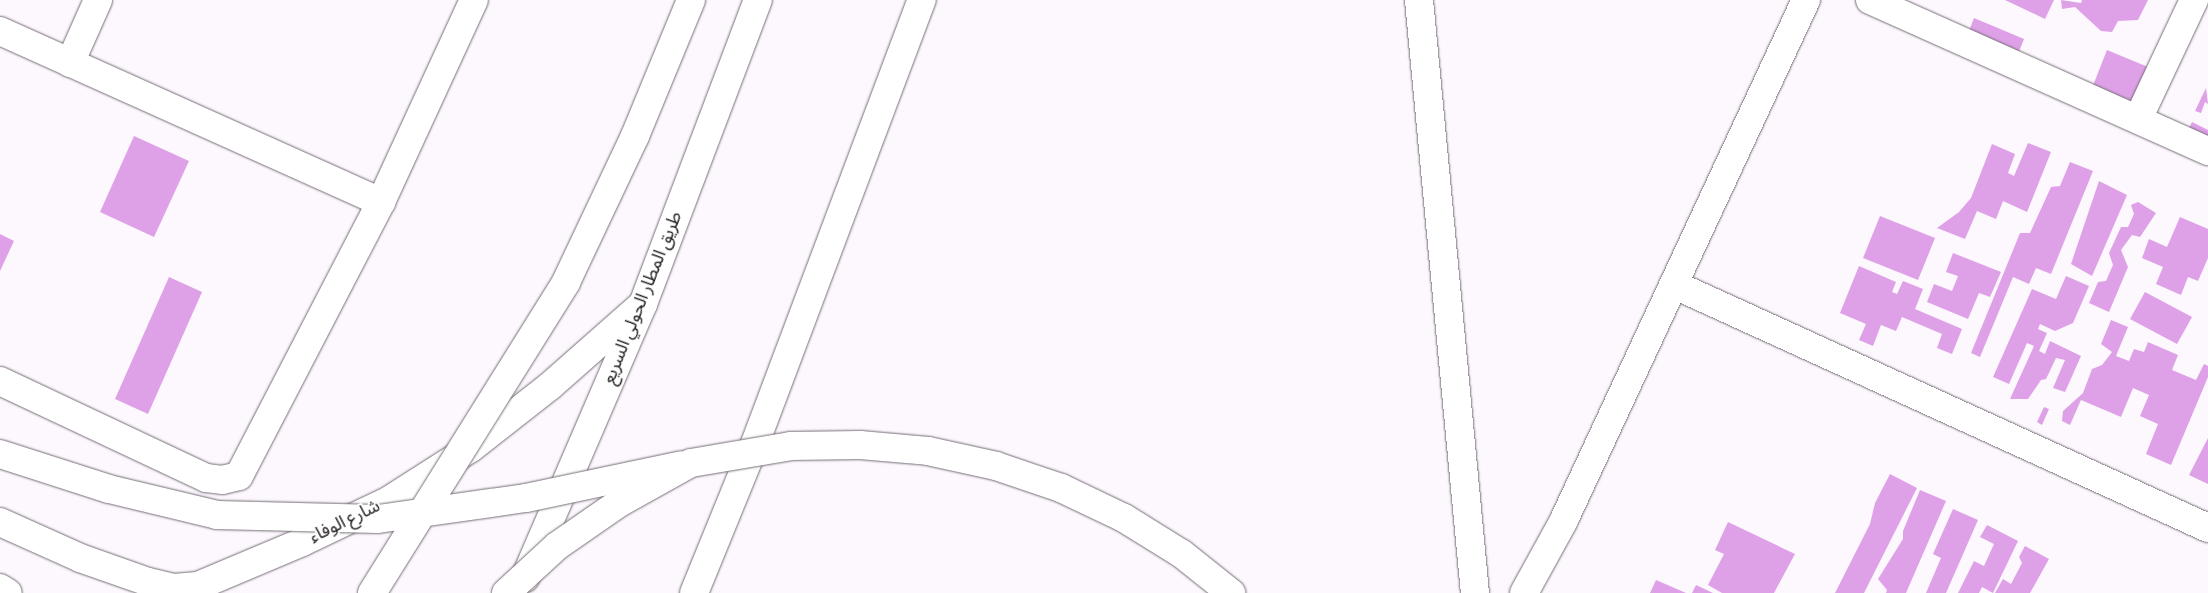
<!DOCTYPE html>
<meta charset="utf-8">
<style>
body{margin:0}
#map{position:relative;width:2208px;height:593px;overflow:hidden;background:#fdf7fe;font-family:"Alegreya Sans","Noto Sans Arabic",sans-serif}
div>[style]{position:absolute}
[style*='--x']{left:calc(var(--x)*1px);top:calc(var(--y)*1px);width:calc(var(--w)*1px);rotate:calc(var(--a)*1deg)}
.building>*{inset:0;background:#dea1e7}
.roads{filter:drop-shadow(0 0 1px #756d76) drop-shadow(0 0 1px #756d76)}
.minor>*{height:28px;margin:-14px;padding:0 14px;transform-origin:14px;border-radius:14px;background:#fff}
.primary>*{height:28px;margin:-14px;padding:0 14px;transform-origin:14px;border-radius:14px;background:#fff}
.trunk>*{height:28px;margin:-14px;padding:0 14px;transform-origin:14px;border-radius:14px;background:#fff}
.bridges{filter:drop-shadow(0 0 1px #756d76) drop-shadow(0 0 1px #756d76)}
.primary-bridge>*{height:28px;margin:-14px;padding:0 14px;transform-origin:14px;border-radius:14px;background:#fff}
.trunk-bridge>*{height:28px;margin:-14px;padding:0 14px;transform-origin:14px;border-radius:14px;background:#fff}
span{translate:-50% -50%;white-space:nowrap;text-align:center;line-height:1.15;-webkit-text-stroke:4px #fff;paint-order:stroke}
.street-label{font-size:18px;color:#252125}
</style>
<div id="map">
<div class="building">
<div style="clip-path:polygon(2005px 0,2054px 0,2045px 19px)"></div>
<div style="clip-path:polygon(2061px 0,2081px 3px,2082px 0,2148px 0,2138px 20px,2118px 21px,2112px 32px,2101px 31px,2075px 7px,2062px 9px)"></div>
<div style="clip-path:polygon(1974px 18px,2024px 39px,2012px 69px,1962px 49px)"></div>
<div style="clip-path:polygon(2107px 50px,2148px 67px,2132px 105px,2092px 88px)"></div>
<div style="clip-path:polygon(2206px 88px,2208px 104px,2205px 102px,2201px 113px,2195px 111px)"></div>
<div style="clip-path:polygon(2192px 122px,2208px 130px,2208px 144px,2186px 134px)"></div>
<div style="clip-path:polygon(134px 136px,189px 161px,154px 237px,100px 212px)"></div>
<div style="clip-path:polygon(2028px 143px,2051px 152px,2027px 212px,2003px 201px,1996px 219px,1977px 211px,1965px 239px,1937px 228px,1959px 212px,1971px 198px,1992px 144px,2015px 154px,2008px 173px,2014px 176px)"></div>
<div style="clip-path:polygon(2070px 162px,2093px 171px,2051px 274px,2036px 268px,2029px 284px,2013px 277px,1980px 357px,1971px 353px,2020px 233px,2030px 233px,2051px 187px,2060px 186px)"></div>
<div style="clip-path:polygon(2099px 181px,2127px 195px,2092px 276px,2071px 264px)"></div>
<div style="clip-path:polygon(2138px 202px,2156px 213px,2140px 237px,2132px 235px,2121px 250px,2128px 267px,2109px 312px,2089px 303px,2098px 282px,2106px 281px,2113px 265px,2109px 253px,2121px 227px,2128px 227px,2134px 214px,2131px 205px)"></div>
<div style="clip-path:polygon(1880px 216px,1935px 238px,1918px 280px,1863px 258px)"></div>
<div style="clip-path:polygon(2180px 217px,2208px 229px,2208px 258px,2198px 281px,2188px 277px,2181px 295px,2156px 284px,2163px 267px,2142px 258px,2149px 239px,2167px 247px)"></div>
<div style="clip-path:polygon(0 234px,14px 241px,0 271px)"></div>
<div style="clip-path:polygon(1953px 253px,2001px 272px,1990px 297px,1979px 293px,1968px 319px,1927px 302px,1934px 284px,1952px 291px,1958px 276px,1946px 272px)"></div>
<div style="clip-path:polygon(1859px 266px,1896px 282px,1892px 292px,1897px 294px,1903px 281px,1923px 289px,1915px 309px,1962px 329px,1952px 354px,1937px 348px,1942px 334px,1902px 317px,1896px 331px,1881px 325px,1873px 346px,1859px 340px,1866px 324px,1840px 313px)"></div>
<div style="clip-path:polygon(2066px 276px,2089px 286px,2073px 323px,2055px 331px,2040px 324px,2038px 329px,2047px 333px,2039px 351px,2045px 354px,2050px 341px,2081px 356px,2065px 392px,2053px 388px,2065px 360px,2056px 358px,2046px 379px,2041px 380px,2028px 399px,2010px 399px,2034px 346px,2027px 343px,2009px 384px,1993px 377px,2032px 289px,2056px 299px)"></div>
<div style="clip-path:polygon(169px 277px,202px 292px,148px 414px,115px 399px)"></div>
<div style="clip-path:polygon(2145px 292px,2192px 317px,2177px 344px,2130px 319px)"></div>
<div style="clip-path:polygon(2111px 320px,2128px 327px,2116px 356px,2129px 361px,2134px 349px,2144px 352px,2148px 342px,2178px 355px,2172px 370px,2196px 380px,2204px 364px,2208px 366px,2208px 377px,2171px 465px,2146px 454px,2158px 424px,2140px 416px,2149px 395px,2133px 388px,2121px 417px,2081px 400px,2070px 425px,2062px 421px,2063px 411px,2083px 393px,2092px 369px,2102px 365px,2112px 352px,2101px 344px)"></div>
<div style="clip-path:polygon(2044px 407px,2049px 409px,2042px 425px,2037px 422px)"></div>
<div style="clip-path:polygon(2208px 438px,2208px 484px,2189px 475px)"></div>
<div style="clip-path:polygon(1890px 474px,1917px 488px,1864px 593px,1835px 593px,1870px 524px,1875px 503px)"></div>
<div style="clip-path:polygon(1920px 490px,1946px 501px,1906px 593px,1886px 593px,1887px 590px,1878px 579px,1903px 539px,1903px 531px)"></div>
<div style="clip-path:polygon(1953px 509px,1978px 520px,1946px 593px,1926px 593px,1941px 558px,1933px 554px)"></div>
<div style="clip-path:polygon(1728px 522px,1795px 554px,1774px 593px,1722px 593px,1708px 585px,1724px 554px,1715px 550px)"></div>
<div style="clip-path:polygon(1987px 525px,2018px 541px,1993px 593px,1982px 587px,1979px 593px,1958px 593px,1974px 561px,1984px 566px,1994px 544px,1980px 537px)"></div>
<div style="clip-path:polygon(2025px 546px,2049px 559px,2030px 593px,1995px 593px,2003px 579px,2011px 584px,2022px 563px,2019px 557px)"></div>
<div style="clip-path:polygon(1656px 580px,1686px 593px,1650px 593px)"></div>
<div style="clip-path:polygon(1696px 585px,1713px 593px,1692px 593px)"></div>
</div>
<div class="roads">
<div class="minor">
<div style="--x:1870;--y:0;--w:370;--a:24.1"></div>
<div style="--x:0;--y:31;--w:418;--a:24.2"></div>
<div style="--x:70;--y:63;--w:69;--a:-66"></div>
<div style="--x:2138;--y:119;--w:132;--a:-64.8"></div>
<div style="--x:1675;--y:285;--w:586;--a:24.51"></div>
<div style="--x:0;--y:381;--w:228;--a:25.2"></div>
<div style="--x:206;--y:478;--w:16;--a:7"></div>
<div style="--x:222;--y:480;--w:17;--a:-13"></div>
<div style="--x:239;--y:476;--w:309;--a:-62.6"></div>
<div style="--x:381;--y:202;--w:222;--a:-65.3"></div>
<div style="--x:1524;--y:593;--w:81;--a:-61.2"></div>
<div style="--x:1563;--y:522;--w:576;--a:-65.04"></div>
</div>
<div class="primary">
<div style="--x:0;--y:522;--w:88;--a:24.2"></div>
<div style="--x:80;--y:558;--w:72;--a:19.4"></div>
<div style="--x:148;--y:582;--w:27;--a:13"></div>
<div style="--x:174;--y:588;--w:24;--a:-5"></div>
<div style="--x:198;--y:586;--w:113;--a:-22.9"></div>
<div style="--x:302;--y:542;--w:95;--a:-25.5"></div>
<div style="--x:388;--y:501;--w:98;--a:-32.6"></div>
<div style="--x:471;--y:448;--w:100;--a:-38.1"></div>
<div style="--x:550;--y:386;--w:124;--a:-41.4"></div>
<div style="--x:0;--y:588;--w:9;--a:32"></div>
</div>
<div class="trunk">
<div style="--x:1419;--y:0;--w:596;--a:84.61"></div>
<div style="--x:525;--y:578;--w:298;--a:-66.7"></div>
<div style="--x:643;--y:304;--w:325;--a:-69.3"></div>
<div style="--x:694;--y:593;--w:159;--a:-67.8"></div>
<div style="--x:754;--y:446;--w:477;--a:-69.4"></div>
</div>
</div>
<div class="bridges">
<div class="primary-bridge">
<div style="--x:0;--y:454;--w:114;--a:17.8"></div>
<div style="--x:109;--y:489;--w:111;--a:13.5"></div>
<div style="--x:217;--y:515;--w:161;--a:1.4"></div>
<div style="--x:378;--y:519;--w:149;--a:-8.1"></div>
<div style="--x:526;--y:498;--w:159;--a:-11.9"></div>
</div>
<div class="trunk-bridge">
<div style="--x:372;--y:593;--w:367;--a:-58"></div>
<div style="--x:566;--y:282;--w:161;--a:-64.7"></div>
<div style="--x:635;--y:136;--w:147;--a:-67.6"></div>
<div style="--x:506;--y:593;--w:69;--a:-42.7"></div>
<div style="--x:557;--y:546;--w:75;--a:-34.7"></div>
<div style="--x:619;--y:503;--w:82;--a:-29.1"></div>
<div style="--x:691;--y:463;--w:101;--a:-9.6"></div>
<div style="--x:791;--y:446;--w:69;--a:-0.8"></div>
<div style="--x:860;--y:445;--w:68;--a:5"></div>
<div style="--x:928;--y:451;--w:70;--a:12.4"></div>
<div style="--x:996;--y:466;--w:69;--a:18.7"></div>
<div style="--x:1061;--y:488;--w:70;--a:25.5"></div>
<div style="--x:1124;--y:518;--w:68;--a:31.8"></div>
<div style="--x:1182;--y:554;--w:63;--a:38.5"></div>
</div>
</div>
<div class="street-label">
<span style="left:643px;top:298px;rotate:-68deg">طريق المطار الحولي السريع</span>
<span style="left:345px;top:522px;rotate:-26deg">شارع الوفاء</span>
</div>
</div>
